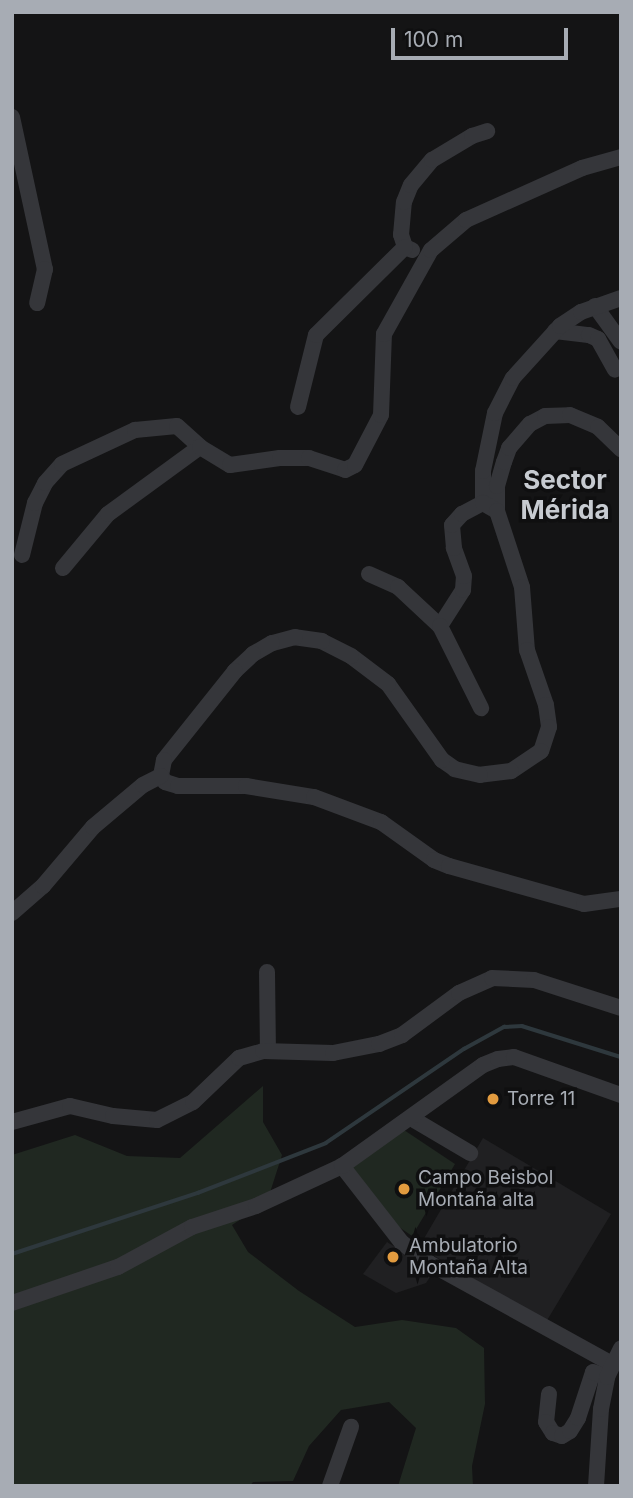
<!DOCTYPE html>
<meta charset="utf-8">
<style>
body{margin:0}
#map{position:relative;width:633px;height:1498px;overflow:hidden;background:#141415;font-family:Inter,sans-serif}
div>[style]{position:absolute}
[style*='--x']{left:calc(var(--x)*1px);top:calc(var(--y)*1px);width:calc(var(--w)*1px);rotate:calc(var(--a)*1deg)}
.built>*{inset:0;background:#202022}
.green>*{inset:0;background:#202821}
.stream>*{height:3.5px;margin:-1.75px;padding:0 1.75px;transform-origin:1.75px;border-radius:1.75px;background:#2e383d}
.minor>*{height:16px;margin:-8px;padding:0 8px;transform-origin:8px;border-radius:8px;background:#35363a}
.dots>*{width:19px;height:19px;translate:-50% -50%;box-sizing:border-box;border:4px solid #0f0f10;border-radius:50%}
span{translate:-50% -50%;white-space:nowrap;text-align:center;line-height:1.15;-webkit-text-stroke:7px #0f0f10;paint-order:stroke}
.poi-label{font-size:19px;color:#a7acb4}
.left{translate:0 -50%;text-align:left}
.district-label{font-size:26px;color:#c7cbd1;font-weight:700}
.frame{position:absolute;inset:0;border:14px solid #a7acb4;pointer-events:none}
.scale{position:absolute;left:391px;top:28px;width:177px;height:32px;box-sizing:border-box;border:4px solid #a7acb4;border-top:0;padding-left:9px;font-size:21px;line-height:24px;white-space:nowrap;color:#a7acb4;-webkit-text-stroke:5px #0f0f10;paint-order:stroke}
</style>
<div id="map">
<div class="built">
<div style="clip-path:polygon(483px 1138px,611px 1214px,546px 1322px,419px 1247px)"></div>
<div style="clip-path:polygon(387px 1242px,434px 1271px,426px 1283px,396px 1293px,363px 1274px)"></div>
</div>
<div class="green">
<div style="clip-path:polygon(263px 1086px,263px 1122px,282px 1155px,267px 1202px,232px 1225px,248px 1252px,299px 1291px,355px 1327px,402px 1320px,456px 1328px,484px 1348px,485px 1404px,472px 1466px,473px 1486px,398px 1486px,416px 1428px,389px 1402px,341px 1410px,309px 1446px,293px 1481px,253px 1482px,250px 1486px,12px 1486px,12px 1155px,75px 1135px,127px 1156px,180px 1158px)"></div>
<div style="clip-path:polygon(398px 1126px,455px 1164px,412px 1236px,399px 1227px,349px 1163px)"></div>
</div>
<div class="stream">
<div style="--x:12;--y:1254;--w:196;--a:-18.2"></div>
<div style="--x:198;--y:1193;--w:137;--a:-21.3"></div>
<div style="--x:326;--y:1143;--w:167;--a:-34.3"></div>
<div style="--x:464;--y:1049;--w:46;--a:-28.8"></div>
<div style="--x:504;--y:1027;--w:18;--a:-3"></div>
<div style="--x:522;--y:1026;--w:104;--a:17.4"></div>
</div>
<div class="minor">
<div style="--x:12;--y:117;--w:156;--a:77.8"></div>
<div style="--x:45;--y:269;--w:35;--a:103"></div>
<div style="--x:412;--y:250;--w:8;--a:-157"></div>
<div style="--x:405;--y:247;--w:13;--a:-108"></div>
<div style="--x:401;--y:235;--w:33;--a:-85"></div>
<div style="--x:404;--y:202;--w:18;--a:-68"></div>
<div style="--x:411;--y:185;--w:33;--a:-50"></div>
<div style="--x:432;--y:160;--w:47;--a:-31"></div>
<div style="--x:472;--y:136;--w:16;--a:-18"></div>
<div style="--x:595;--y:306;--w:44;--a:54.2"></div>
<div style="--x:555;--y:331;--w:34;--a:7"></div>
<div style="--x:589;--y:335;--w:10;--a:24"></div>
<div style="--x:598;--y:339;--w:35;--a:61"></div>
<div style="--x:298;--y:407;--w:74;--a:-76"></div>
<div style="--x:316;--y:335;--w:125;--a:-44.7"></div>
<div style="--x:483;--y:503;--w:32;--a:-90"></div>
<div style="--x:483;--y:471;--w:59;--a:-78.3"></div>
<div style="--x:495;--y:413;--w:39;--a:-63"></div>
<div style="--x:513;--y:378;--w:70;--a:-47.9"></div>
<div style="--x:560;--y:326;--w:25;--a:-34"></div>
<div style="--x:581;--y:312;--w:42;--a:-19.3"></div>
<div style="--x:497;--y:511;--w:25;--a:-90"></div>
<div style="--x:497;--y:486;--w:25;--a:-74"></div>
<div style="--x:504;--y:462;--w:15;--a:-70"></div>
<div style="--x:509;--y:448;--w:32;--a:-49"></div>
<div style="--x:530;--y:424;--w:17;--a:-28"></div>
<div style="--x:545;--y:416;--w:25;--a:-2"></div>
<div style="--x:570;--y:415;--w:30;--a:23"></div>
<div style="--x:598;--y:427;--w:32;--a:44"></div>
<div style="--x:22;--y:555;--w:54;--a:-76"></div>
<div style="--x:35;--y:503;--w:22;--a:-63"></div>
<div style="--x:45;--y:483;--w:25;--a:-48"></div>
<div style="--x:62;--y:464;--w:81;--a:-25"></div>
<div style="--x:135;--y:430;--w:42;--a:-5.4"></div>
<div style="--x:177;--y:426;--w:31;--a:42"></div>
<div style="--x:63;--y:568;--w:70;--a:-50.2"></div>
<div style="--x:108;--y:514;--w:114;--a:-36.1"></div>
<div style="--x:200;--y:447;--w:35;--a:31"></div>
<div style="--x:230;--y:465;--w:50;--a:-8"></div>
<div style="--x:280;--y:458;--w:29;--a:0"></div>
<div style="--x:309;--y:458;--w:38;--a:18"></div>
<div style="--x:345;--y:470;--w:11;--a:-27"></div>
<div style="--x:355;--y:465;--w:56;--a:-62.5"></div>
<div style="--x:381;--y:415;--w:81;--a:-87.9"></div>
<div style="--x:384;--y:334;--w:96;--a:-60.8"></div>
<div style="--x:431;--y:250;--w:46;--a:-40.6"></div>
<div style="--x:466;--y:220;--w:127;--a:-24.1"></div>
<div style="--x:582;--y:168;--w:41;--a:-15.8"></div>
<div style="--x:369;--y:574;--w:32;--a:24"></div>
<div style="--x:398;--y:587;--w:57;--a:42.9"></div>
<div style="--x:440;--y:626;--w:43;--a:-57.4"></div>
<div style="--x:463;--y:590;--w:14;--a:-86"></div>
<div style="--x:464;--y:576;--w:30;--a:-110"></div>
<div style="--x:454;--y:548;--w:23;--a:-95"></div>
<div style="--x:452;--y:525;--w:15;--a:-48"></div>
<div style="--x:462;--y:514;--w:24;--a:-28"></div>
<div style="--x:483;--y:503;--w:16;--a:30"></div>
<div style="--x:497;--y:511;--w:80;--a:71.8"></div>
<div style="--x:522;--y:587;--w:63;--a:85.5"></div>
<div style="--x:527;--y:650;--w:58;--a:70.9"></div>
<div style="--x:546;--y:705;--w:22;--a:82"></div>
<div style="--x:549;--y:727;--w:25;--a:108"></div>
<div style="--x:541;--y:751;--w:36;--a:146"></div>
<div style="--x:511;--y:771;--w:31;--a:173"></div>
<div style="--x:480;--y:775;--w:26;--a:-167"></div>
<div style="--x:455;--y:769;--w:16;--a:-145"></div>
<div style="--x:442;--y:760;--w:93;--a:-125.4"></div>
<div style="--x:388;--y:684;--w:46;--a:-142.9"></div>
<div style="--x:351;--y:656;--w:33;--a:-153"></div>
<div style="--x:322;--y:641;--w:27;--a:-172"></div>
<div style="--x:295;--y:637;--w:24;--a:165"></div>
<div style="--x:272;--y:643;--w:22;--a:150"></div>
<div style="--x:253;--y:654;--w:25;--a:137"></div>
<div style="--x:235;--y:671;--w:114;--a:128.6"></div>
<div style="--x:164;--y:760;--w:16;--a:101"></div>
<div style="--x:161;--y:776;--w:7;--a:56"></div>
<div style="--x:165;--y:782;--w:14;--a:17"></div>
<div style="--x:178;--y:786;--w:68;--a:0"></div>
<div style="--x:246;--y:786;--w:69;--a:9.2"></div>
<div style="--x:314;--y:797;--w:72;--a:20.5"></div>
<div style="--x:381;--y:822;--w:65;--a:35.6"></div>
<div style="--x:434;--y:860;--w:16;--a:22"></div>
<div style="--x:449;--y:866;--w:140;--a:15.7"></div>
<div style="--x:584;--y:904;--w:37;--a:-8"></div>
<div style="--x:440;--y:626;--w:92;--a:63.4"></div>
<div style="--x:12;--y:913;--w:41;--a:-41.1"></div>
<div style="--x:43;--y:886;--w:77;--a:-49.7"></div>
<div style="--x:93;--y:827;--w:65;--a:-40"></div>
<div style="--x:143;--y:785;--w:20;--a:-27"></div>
<div style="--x:267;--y:972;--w:79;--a:89.3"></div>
<div style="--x:411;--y:1118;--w:69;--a:30.7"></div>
<div style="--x:12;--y:1122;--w:60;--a:-15.4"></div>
<div style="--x:70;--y:1106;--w:44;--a:13.1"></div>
<div style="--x:113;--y:1116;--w:44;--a:5.2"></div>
<div style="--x:157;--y:1120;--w:40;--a:-26.6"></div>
<div style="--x:193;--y:1102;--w:64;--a:-43.7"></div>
<div style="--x:239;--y:1058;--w:25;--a:-16"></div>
<div style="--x:263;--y:1051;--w:70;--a:1.6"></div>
<div style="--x:333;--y:1053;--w:47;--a:-11.1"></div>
<div style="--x:379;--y:1044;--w:25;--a:-21"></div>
<div style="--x:402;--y:1035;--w:71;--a:-36.4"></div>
<div style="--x:459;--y:993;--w:36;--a:-24"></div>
<div style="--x:492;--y:978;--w:42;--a:2.7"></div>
<div style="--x:534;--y:980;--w:91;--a:17.8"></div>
<div style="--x:12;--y:1303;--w:112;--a:-18.8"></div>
<div style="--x:118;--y:1267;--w:84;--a:-28.4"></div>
<div style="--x:192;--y:1227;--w:67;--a:-18.2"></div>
<div style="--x:256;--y:1206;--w:95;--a:-24.9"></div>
<div style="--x:612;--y:1364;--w:209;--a:-151.1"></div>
<div style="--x:429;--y:1263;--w:34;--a:-143"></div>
<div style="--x:402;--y:1243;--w:98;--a:-127.9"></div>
<div style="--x:342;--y:1166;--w:173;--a:-35.6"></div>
<div style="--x:483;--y:1065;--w:16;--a:-22"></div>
<div style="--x:498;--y:1059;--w:16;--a:-7"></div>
<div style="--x:514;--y:1057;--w:114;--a:19.6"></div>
<div style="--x:549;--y:1394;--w:28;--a:96"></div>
<div style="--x:546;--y:1422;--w:13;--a:58"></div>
<div style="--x:553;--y:1433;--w:9;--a:18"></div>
<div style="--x:562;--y:1436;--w:9;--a:-32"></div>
<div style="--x:570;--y:1431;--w:15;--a:-58"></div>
<div style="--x:578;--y:1418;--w:48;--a:-71.9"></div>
<div style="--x:593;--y:1372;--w:15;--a:20"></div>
<div style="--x:330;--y:1486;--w:63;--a:-70.4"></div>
<div style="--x:596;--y:1486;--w:77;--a:-86.3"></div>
<div style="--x:601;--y:1409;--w:33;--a:-79"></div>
<div style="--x:607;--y:1377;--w:32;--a:-64"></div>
</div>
<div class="dots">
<div style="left:493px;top:1099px;background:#e29b3f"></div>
<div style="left:404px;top:1189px;background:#e29b3f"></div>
<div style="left:393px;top:1257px;background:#e29b3f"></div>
</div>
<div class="poi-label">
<span class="left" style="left:507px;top:1099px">Torre 11</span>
<span class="left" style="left:418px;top:1189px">Campo Beisbol<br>Montaña alta</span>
<span class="left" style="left:409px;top:1257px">Ambulatorio<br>Montaña Alta</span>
</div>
<div class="district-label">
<span style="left:565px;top:495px">Sector<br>Mérida</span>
</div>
<div class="frame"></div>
<div class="scale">100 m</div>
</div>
